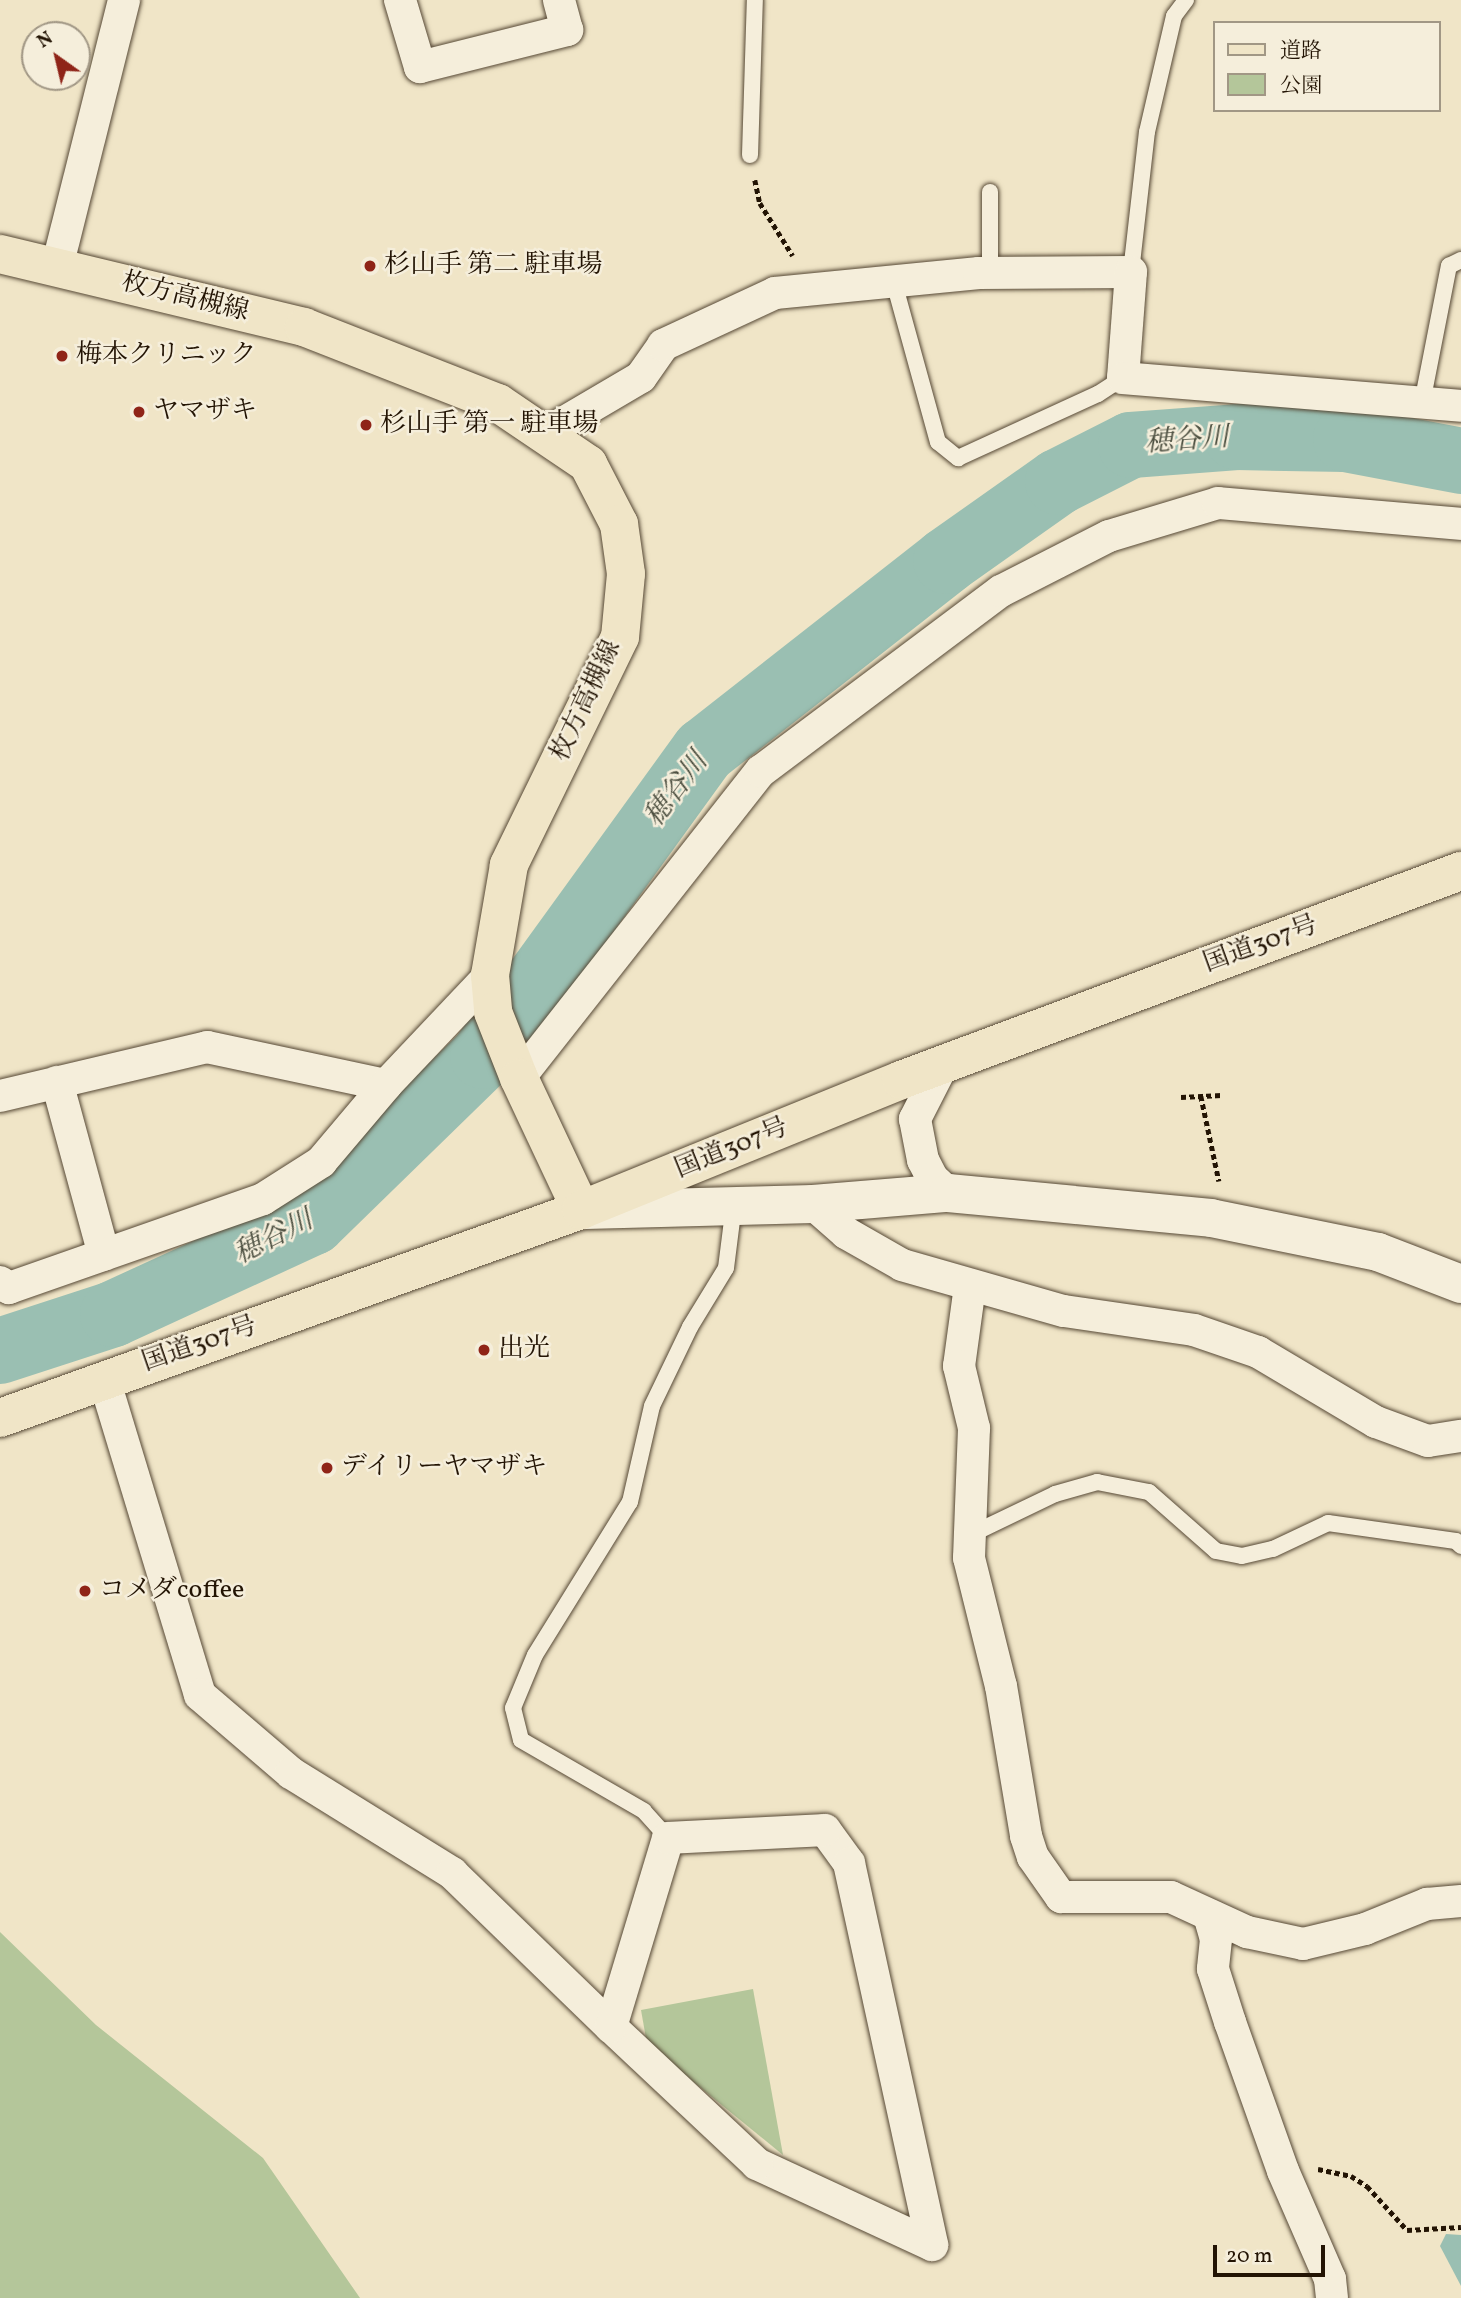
<!DOCTYPE html>
<meta charset="utf-8">
<style>
body{margin:0}
#map{position:relative;width:1461px;height:2298px;overflow:hidden;background:#f0e5c7;font-family:Vollkorn,"Noto Serif JP",serif}
div>[style]{position:absolute}
[style*='--x']{left:calc(var(--x)*1px);top:calc(var(--y)*1px);width:calc(var(--w)*1px);rotate:calc(var(--a)*1deg)}
.green>*{inset:0;background:#b4c69a}
.water>*{inset:0;background:#9abfb2}
.river>*{height:66px;margin:-33px;padding:0 33px;transform-origin:33px;border-radius:33px;background:#9abfb2}
.path>*{height:4.5px;margin-top:-2.25px;transform-origin:0;background:repeating-linear-gradient(90deg,#231404 0 5px,transparent 0 8.5px)}
.roads{filter:drop-shadow(0 0 2px #564835) drop-shadow(0 0 2px #564835)}
.service>*{height:16px;margin:-8px;padding:0 8px;transform-origin:8px;border-radius:8px;background:#f5eedb}
.minor>*{height:32px;margin:-16px;padding:0 16px;transform-origin:16px;border-radius:16px;background:#f5eedb}
.tertiary>*{height:38px;margin:-19px;padding:0 19px;transform-origin:19px;border-radius:19px;background:#f5eedb}
.primary>*{height:38px;margin:-19px;padding:0 19px;transform-origin:19px;border-radius:19px;background:#f0e5c7}
.trunk>*{height:38px;margin:-19px;padding:0 19px;transform-origin:19px;border-radius:19px;background:#f0e5c7}
.dots>*{width:19px;height:19px;translate:-50% -50%;box-sizing:border-box;border:4px solid #f5eedb;border-radius:50%}
span{translate:-50% -50%;white-space:nowrap;text-align:center;line-height:1.15;-webkit-text-stroke:5px #f5eedb;paint-order:stroke}
.poi-label{font-size:26px;color:#231404}
.left{translate:0 -50%;text-align:left}
.street-label{font-size:26px;color:#231404}
.water-label{font-size:28px;color:#4d5041;font-style:italic}
.legend{position:absolute;left:1213px;top:21px;width:228px;height:91px;box-sizing:border-box;background:#f5eedb;border:2px solid #a19785;margin:0;padding:9px 12px;list-style:none;font-size:21px;color:#231404}
.legend li{display:flex;align-items:center;gap:14px;height:35px}
.legend b{width:35px;border:2px solid #a19785}
.north{position:absolute;left:21px;top:21px;width:70px;height:70px;box-sizing:border-box;background:#f5eedb;border:2px solid #a19785;border-radius:50%;rotate:326deg;font-size:19px;font-weight:700;line-height:28px;text-align:center;color:#231404}
.north::after{content:'';display:block;margin:auto;width:24px;height:32px;background:#8f2418;clip-path:polygon(50% 0,100% 100%,50% 72%,0 100%)}
.scale{position:absolute;left:1213px;top:2245px;width:112px;height:32px;box-sizing:border-box;border:4px solid #231404;border-top:0;padding-left:9px;font-size:21px;line-height:24px;white-space:nowrap;color:#231404;-webkit-text-stroke:5px #f5eedb;paint-order:stroke}
</style>
<div id="map">
<div class="green">
<div style="clip-path:polygon(0 1932px,96px 2025px,263px 2158px,360px 2298px,0 2298px)"></div>
<div style="clip-path:polygon(753px 1989px,783px 2155px,647px 2044px,641px 2010px)"></div>
</div>
<div class="water">
<div style="clip-path:polygon(1446px 2234px,1461px 2235px,1461px 2286px,1440px 2246px)"></div>
</div>
<div class="river">
<div style="--x:0;--y:1351;--w:119;--a:-18.1"></div>
<div style="--x:113;--y:1314;--w:220;--a:-24.7"></div>
<div style="--x:313;--y:1222;--w:238;--a:-44.3"></div>
<div style="--x:483;--y:1056;--w:377;--a:-54.1"></div>
<div style="--x:704;--y:751;--w:308;--a:-38.1"></div>
<div style="--x:946;--y:561;--w:137;--a:-35.2"></div>
<div style="--x:1058;--y:482;--w:82;--a:-26.9"></div>
<div style="--x:1131;--y:445;--w:106;--a:-4.3"></div>
<div style="--x:1237;--y:437;--w:109;--a:1.1"></div>
<div style="--x:1346;--y:439;--w:117;--a:10.8"></div>
</div>
<div class="path">
<div style="--x:755;--y:180;--w:24;--a:78"></div>
<div style="--x:760;--y:203;--w:62;--a:58.1"></div>
<div style="--x:1201;--y:1096;--w:87;--a:78"></div>
<div style="--x:1181;--y:1097;--w:41;--a:-2.8"></div>
<div style="--x:1318;--y:2169;--w:34;--a:12"></div>
<div style="--x:1351;--y:2176;--w:19;--a:32"></div>
<div style="--x:1367;--y:2186;--w:59;--a:47.7"></div>
<div style="--x:1407;--y:2230;--w:54;--a:-3.2"></div>
</div>
<div class="roads">
<div class="service">
<div style="--x:750;--y:155;--w:155;--a:-88.2"></div>
<div style="--x:990;--y:192;--w:81;--a:90"></div>
<div style="--x:1131;--y:272;--w:141;--a:-83.5"></div>
<div style="--x:1147;--y:132;--w:119;--a:-76.9"></div>
<div style="--x:1174;--y:16;--w:20;--a:-53"></div>
<div style="--x:893;--y:279;--w:169;--a:74.6"></div>
<div style="--x:938;--y:442;--w:26;--a:39"></div>
<div style="--x:958;--y:458;--w:154;--a:-24.6"></div>
<div style="--x:1098;--y:394;--w:30;--a:-33"></div>
<div style="--x:1422;--y:403;--w:140;--a:-78.9"></div>
<div style="--x:1449;--y:266;--w:13;--a:-27"></div>
<div style="--x:972;--y:1534;--w:92;--a:-25.7"></div>
<div style="--x:1055;--y:1494;--w:44;--a:-15.9"></div>
<div style="--x:1097;--y:1482;--w:53;--a:10.9"></div>
<div style="--x:1149;--y:1492;--w:89;--a:41.4"></div>
<div style="--x:1216;--y:1551;--w:26;--a:11"></div>
<div style="--x:1242;--y:1556;--w:32;--a:-13"></div>
<div style="--x:1273;--y:1549;--w:61;--a:-25.3"></div>
<div style="--x:1328;--y:1523;--w:129;--a:8"></div>
<div style="--x:1456;--y:1541;--w:7;--a:45"></div>
<div style="--x:668;--y:1838;--w:36;--a:-132"></div>
<div style="--x:644;--y:1811;--w:142;--a:-150"></div>
<div style="--x:521;--y:1740;--w:33;--a:-104"></div>
<div style="--x:513;--y:1708;--w:57;--a:-67.5"></div>
<div style="--x:535;--y:1655;--w:180;--a:-58.2"></div>
<div style="--x:630;--y:1502;--w:98;--a:-77.1"></div>
<div style="--x:652;--y:1406;--w:88;--a:-64.3"></div>
<div style="--x:690;--y:1327;--w:69;--a:-58.6"></div>
<div style="--x:726;--y:1268;--w:64;--a:-82.8"></div>
</div>
<div class="minor">
<div style="--x:400;--y:0;--w:70;--a:73.4"></div>
<div style="--x:420;--y:67;--w:152;--a:-14.1"></div>
<div style="--x:567;--y:30;--w:31;--a:-105"></div>
<div style="--x:57;--y:267;--w:275;--a:-75.9"></div>
<div style="--x:546;--y:433;--w:110;--a:-30.5"></div>
<div style="--x:641;--y:377;--w:39;--a:-55"></div>
<div style="--x:663;--y:345;--w:123;--a:-24.9"></div>
<div style="--x:775;--y:293;--w:205;--a:-5.6"></div>
<div style="--x:979;--y:273;--w:152;--a:-0.4"></div>
<div style="--x:1131;--y:272;--w:106;--a:94.3"></div>
<div style="--x:1123;--y:378;--w:339;--a:4.7"></div>
<div style="--x:943;--y:1064;--w:62;--a:117"></div>
<div style="--x:915;--y:1119;--w:42;--a:79"></div>
<div style="--x:923;--y:1160;--w:20;--a:63"></div>
<div style="--x:932;--y:1178;--w:22;--a:43"></div>
<div style="--x:519;--y:1078;--w:391;--a:-51.8"></div>
<div style="--x:761;--y:771;--w:300;--a:-36.9"></div>
<div style="--x:1001;--y:591;--w:121;--a:-27"></div>
<div style="--x:1109;--y:536;--w:114;--a:-16.8"></div>
<div style="--x:1218;--y:503;--w:244;--a:4.9"></div>
<div style="--x:57;--y:1082;--w:179;--a:74.8"></div>
<div style="--x:0;--y:1096;--w:213;--a:-13.3"></div>
<div style="--x:207;--y:1047;--w:183;--a:12"></div>
<div style="--x:386;--y:1085;--w:151;--a:-46.6"></div>
<div style="--x:813;--y:1204;--w:44;--a:41.3"></div>
<div style="--x:846;--y:1233;--w:64;--a:29.7"></div>
<div style="--x:902;--y:1265;--w:168;--a:15.9"></div>
<div style="--x:1064;--y:1311;--w:131;--a:8.3"></div>
<div style="--x:1194;--y:1330;--w:68;--a:19"></div>
<div style="--x:1258;--y:1352;--w:137;--a:30.7"></div>
<div style="--x:1376;--y:1422;--w:55;--a:20.1"></div>
<div style="--x:1428;--y:1441;--w:33;--a:-9"></div>
<div style="--x:0;--y:1282;--w:11;--a:34"></div>
<div style="--x:9;--y:1288;--w:269;--a:-19.3"></div>
<div style="--x:263;--y:1199;--w:69;--a:-32.5"></div>
<div style="--x:321;--y:1162;--w:101;--a:-49.8"></div>
<div style="--x:970;--y:1286;--w:81;--a:97.8"></div>
<div style="--x:959;--y:1366;--w:64;--a:76.4"></div>
<div style="--x:974;--y:1428;--w:130;--a:92.2"></div>
<div style="--x:969;--y:1558;--w:132;--a:76"></div>
<div style="--x:1001;--y:1686;--w:152;--a:80.5"></div>
<div style="--x:1026;--y:1836;--w:22;--a:72"></div>
<div style="--x:1033;--y:1857;--w:49;--a:55"></div>
<div style="--x:1061;--y:1897;--w:110;--a:0"></div>
<div style="--x:1171;--y:1897;--w:84;--a:24.7"></div>
<div style="--x:1247;--y:1932;--w:57;--a:12.1"></div>
<div style="--x:1303;--y:1944;--w:64;--a:-13.6"></div>
<div style="--x:1365;--y:1929;--w:67;--a:-22"></div>
<div style="--x:1427;--y:1904;--w:34;--a:-5"></div>
<div style="--x:104;--y:1379;--w:330;--a:73.1"></div>
<div style="--x:200;--y:1695;--w:120;--a:40.6"></div>
<div style="--x:291;--y:1773;--w:190;--a:31.8"></div>
<div style="--x:452;--y:1873;--w:221;--a:44.1"></div>
<div style="--x:825;--y:1830;--w:41;--a:54"></div>
<div style="--x:849;--y:1863;--w:391;--a:77.7"></div>
<div style="--x:932;--y:2245;--w:193;--a:-155.2"></div>
<div style="--x:757;--y:2164;--w:200;--a:-136.8"></div>
<div style="--x:611;--y:2027;--w:197;--a:-73.2"></div>
<div style="--x:668;--y:1838;--w:157;--a:-2.9"></div>
<div style="--x:1209;--y:1915;--w:25;--a:74"></div>
<div style="--x:1216;--y:1939;--w:30;--a:96"></div>
<div style="--x:1213;--y:1969;--w:56;--a:72.2"></div>
<div style="--x:1230;--y:2022;--w:158;--a:70.4"></div>
<div style="--x:1283;--y:2171;--w:118;--a:66.5"></div>
<div style="--x:1330;--y:2279;--w:19;--a:84"></div>
</div>
<div class="tertiary">
<div style="--x:585;--y:1210;--w:228;--a:-1.5"></div>
<div style="--x:813;--y:1204;--w:135;--a:-4.7"></div>
<div style="--x:948;--y:1193;--w:264;--a:5.4"></div>
<div style="--x:1211;--y:1218;--w:170;--a:11.5"></div>
<div style="--x:1378;--y:1252;--w:89;--a:21.1"></div>
</div>
<div class="primary">
<div style="--x:0;--y:254;--w:313;--a:13.5"></div>
<div style="--x:304;--y:327;--w:208;--a:21.4"></div>
<div style="--x:498;--y:403;--w:109;--a:34.1"></div>
<div style="--x:588;--y:464;--w:68;--a:62.7"></div>
<div style="--x:619;--y:524;--w:50;--a:82"></div>
<div style="--x:626;--y:574;--w:63;--a:95.4"></div>
<div style="--x:620;--y:637;--w:254;--a:116"></div>
<div style="--x:509;--y:865;--w:112;--a:99.8"></div>
<div style="--x:490;--y:975;--w:37;--a:85"></div>
<div style="--x:493;--y:1012;--w:71;--a:68.5"></div>
<div style="--x:519;--y:1078;--w:146;--a:64.8"></div>
</div>
<div class="trunk">
<div style="--x:0;--y:1418;--w:617;--a:-19.7"></div>
<div style="--x:581;--y:1210;--w:345;--a:-22.1"></div>
<div style="--x:901;--y:1080;--w:598;--a:-20.47"></div>
</div>
</div>
<div class="dots">
<div style="left:370px;top:266px;background:#8f2418"></div>
<div style="left:62px;top:356px;background:#8f2418"></div>
<div style="left:139px;top:412px;background:#8f2418"></div>
<div style="left:366px;top:425px;background:#8f2418"></div>
<div style="left:484px;top:1350px;background:#8f2418"></div>
<div style="left:327px;top:1468px;background:#8f2418"></div>
<div style="left:85px;top:1591px;background:#8f2418"></div>
</div>
<div class="poi-label">
<span class="left" style="left:384px;top:266px">杉山手 第二 駐車場</span>
<span class="left" style="left:76px;top:356px">梅本クリニック</span>
<span class="left" style="left:153px;top:412px">ヤマザキ</span>
<span class="left" style="left:380px;top:425px">杉山手 第一 駐車場</span>
<span class="left" style="left:498px;top:1350px">出光</span>
<span class="left" style="left:341px;top:1468px">デイリーヤマザキ</span>
<span class="left" style="left:99px;top:1591px">コメダcoffee</span>
</div>
<div class="street-label">
<span style="left:185px;top:298px;rotate:14deg">枚方高槻線</span>
<span style="left:587px;top:701px;rotate:-65deg">枚方高槻線</span>
<span style="left:1261px;top:945px;rotate:-20deg">国道307号</span>
<span style="left:732px;top:1149px;rotate:-22deg">国道307号</span>
<span style="left:200px;top:1345px;rotate:-19deg">国道307号</span>
</div>
<div class="water-label">
<span style="left:1187px;top:441px;rotate:-4deg">穂谷川</span>
<span style="left:677px;top:790px;rotate:-53deg">穂谷川</span>
<span style="left:274px;top:1238px;rotate:-27deg">穂谷川</span>
</div>
<ul class="legend">
<li><b style="height:9px;background:#f0e5c7"></b>道路</li>
<li><b style="height:19px;background:#b4c69a"></b>公園</li>
</ul>
<div class="north">N</div>
<div class="scale">20 m</div>
</div>
